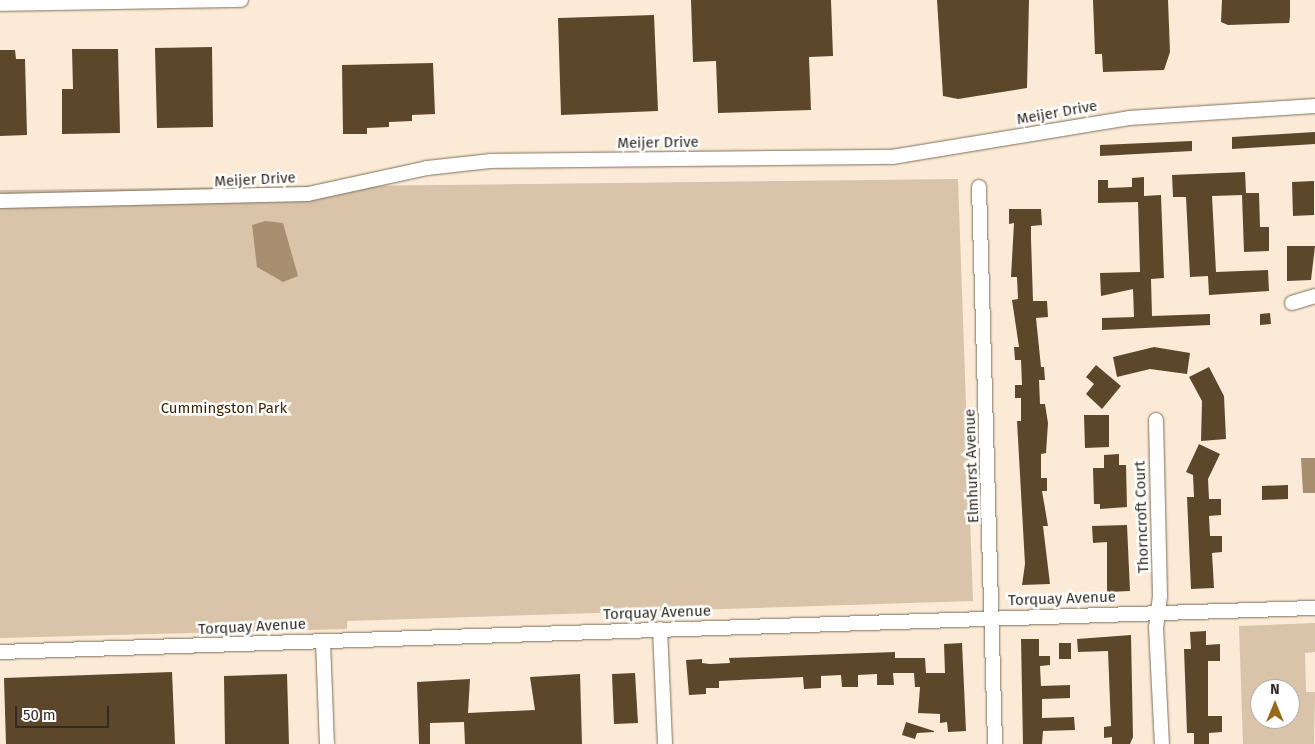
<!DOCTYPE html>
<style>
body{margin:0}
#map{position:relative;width:1315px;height:744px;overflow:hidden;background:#fbead5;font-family:"Fira Sans",sans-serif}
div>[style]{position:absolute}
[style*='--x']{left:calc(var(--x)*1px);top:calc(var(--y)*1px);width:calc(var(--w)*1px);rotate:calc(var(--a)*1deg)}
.green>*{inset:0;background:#d9c4aa}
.water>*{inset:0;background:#a78e6f}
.building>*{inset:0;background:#5d472a}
.roads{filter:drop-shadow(0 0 1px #7d6f5c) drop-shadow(0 0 1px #7d6f5c)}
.minor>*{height:14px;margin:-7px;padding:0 7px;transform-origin:7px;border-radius:7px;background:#fff}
span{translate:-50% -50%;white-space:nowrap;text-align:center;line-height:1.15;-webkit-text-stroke:5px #fff;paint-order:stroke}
.street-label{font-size:15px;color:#322b23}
.park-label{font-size:15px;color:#402600}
.north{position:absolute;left:1250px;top:679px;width:50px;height:50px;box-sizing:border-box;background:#fff;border:1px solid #adaaa7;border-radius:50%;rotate:0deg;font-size:14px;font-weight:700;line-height:20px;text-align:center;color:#322b23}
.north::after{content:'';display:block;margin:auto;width:18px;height:22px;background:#98671a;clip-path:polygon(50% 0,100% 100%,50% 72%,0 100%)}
.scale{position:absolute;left:15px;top:706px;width:94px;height:22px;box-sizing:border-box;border:2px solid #322b23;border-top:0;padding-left:6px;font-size:15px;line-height:18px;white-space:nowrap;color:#322b23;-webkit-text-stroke:4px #fff;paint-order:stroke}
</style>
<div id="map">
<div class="green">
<div style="clip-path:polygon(958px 179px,973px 601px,347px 621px,347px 629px,0 638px,0 190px)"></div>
<div style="clip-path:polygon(evenodd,1315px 623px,1315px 652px,1305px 653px,1306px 692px,1315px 692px,1314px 744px,1243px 744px,1239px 626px,1315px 623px,1260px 689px,1290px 689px,1290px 719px,1260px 719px,1260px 689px)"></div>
</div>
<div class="water">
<div style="clip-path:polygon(265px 221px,283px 223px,298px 276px,283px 282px,257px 267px,252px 225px)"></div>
<div style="clip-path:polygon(1301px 458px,1315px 458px,1315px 493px,1303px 493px)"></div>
</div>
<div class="building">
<div style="clip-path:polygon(691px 0,831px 0,833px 56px,809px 57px,811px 110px,718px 113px,716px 61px,693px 62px)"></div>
<div style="clip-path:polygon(937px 0,1029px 0,1027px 88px,958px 99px,943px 96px)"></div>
<div style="clip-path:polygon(1093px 0,1168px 0,1170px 52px,1164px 70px,1103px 72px,1102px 54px,1095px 54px)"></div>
<div style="clip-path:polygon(1222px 0,1290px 0,1290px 17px,1289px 23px,1228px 25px,1221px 22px)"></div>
<div style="clip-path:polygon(654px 15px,658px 111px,561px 115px,558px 18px)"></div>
<div style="clip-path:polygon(212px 47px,213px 127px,157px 128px,155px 48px)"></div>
<div style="clip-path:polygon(72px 49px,118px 49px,120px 133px,62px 134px,62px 89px,73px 89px)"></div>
<div style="clip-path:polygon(0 50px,15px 50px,16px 59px,25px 59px,27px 135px,0 136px)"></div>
<div style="clip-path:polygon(433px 63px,435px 114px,412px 115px,412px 121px,389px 122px,389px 127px,367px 128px,367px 134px,343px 134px,342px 65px)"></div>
<div style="clip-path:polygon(1315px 132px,1315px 144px,1232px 149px,1232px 137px)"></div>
<div style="clip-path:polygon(1192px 141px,1192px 151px,1100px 156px,1100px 145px)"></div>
<div style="clip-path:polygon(1245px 172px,1246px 193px,1259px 193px,1260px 227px,1269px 227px,1269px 251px,1244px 252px,1242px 195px,1212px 196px,1216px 272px,1268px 270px,1269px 291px,1209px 295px,1208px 276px,1190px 277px,1186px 197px,1173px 197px,1172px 175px)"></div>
<div style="clip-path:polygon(1144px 177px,1144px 196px,1161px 195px,1164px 278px,1151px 279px,1152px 316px,1210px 314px,1210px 325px,1102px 330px,1102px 318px,1134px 317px,1133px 289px,1101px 296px,1100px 273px,1140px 272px,1138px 202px,1098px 203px,1098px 180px,1108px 180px,1108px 188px,1132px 187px,1132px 178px)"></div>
<div style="clip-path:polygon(1314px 181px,1314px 215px,1293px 216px,1292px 182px)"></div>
<div style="clip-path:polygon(1009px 209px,1041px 209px,1042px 225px,1031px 226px,1031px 239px,1033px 301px,1047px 301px,1048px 317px,1036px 318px,1041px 367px,1044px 367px,1045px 380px,1039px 380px,1040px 404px,1045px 404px,1048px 423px,1046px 453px,1041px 454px,1041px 478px,1047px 478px,1047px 491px,1042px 491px,1048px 526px,1043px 526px,1050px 584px,1022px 585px,1025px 564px,1017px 421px,1021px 421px,1021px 398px,1015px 398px,1015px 385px,1022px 385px,1021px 360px,1015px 360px,1014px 347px,1019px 347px,1012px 300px,1018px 299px,1017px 277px,1011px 277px,1014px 223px,1009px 224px)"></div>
<div style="clip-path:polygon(1287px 246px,1315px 246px,1311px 280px,1287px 281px)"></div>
<div style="clip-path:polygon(1270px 313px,1271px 324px,1260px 325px,1260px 314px)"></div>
<div style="clip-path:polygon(1154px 347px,1190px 353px,1187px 374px,1150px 369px,1117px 377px,1113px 357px)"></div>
<div style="clip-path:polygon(1096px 365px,1121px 386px,1102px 409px,1086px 394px,1094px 384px,1086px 377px)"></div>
<div style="clip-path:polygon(1209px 367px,1224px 396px,1226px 439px,1201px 441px,1202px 401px,1189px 377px)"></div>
<div style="clip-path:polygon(1084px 415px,1109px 415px,1109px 447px,1085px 448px)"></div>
<div style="clip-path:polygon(1199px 444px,1220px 454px,1208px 479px,1209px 499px,1221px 499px,1221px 515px,1209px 516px,1210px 536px,1222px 536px,1222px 552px,1212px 553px,1214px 588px,1191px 589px,1187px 497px,1194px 497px,1193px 475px,1186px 472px)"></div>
<div style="clip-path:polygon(1119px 454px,1119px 465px,1126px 465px,1127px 507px,1100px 509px,1100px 504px,1094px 504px,1093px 468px,1104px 468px,1104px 455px)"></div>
<div style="clip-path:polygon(1288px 485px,1288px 499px,1262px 500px,1262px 486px)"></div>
<div style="clip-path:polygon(1127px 525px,1130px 591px,1107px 592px,1107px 542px,1093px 543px,1092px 526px)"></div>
<div style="clip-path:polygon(1206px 631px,1206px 645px,1220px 644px,1220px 661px,1208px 661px,1208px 716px,1222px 716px,1222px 732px,1209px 733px,1209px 744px,1194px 744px,1194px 733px,1187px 733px,1184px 649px,1191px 649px,1190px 632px)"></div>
<div style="clip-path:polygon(1131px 635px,1133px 737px,1130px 744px,1112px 744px,1112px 737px,1104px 738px,1104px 727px,1111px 726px,1108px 651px,1078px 652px,1077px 639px)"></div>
<div style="clip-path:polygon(1021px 639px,1039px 639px,1039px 656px,1050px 656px,1050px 665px,1040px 666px,1041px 686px,1070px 685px,1070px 698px,1042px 699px,1042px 718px,1074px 717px,1075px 730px,1043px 731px,1042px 744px,1023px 744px)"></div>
<div style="clip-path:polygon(962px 643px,966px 731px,948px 732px,947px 722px,940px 723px,940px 714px,918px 713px,920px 687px,915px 687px,914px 673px,893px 673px,894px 685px,877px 685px,877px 674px,858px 675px,858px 687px,842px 687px,841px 675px,821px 676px,821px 688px,804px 689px,803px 677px,719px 681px,719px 688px,706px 688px,706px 694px,689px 695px,686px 660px,702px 659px,702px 663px,710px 664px,730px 663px,729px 658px,895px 652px,895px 658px,925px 658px,926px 673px,945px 673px,944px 644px)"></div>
<div style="clip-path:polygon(1059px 643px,1071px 643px,1071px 659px,1059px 659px)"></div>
<div style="clip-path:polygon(172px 672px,175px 744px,6px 744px,4px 678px)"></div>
<div style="clip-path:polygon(635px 673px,638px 723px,614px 724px,612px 674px)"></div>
<div style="clip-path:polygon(287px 674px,289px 744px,225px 744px,224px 676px)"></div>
<div style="clip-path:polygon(580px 674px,582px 744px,465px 744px,464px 722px,430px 723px,430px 744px,419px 744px,417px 682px,470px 679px,468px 713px,535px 710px,530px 677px)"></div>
<div style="clip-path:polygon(906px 722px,934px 731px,934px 732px,917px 733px,915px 739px,902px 735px)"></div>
</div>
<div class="roads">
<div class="minor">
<div style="--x:0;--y:4;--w:241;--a:-1"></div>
<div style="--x:979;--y:187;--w:557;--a:88.35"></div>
<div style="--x:0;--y:201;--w:308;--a:-1.3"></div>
<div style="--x:308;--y:194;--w:122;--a:-12.3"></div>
<div style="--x:427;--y:168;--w:63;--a:-6.3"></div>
<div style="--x:490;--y:161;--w:402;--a:-0.6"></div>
<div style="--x:892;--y:157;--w:240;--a:-9.3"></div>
<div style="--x:1129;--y:118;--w:186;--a:-3.7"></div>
<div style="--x:1292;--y:303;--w:24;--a:-17"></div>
<div style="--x:1156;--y:420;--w:176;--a:88.7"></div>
<div style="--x:1160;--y:596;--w:31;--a:97"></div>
<div style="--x:1156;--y:627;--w:117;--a:87.1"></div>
<div style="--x:660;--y:629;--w:115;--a:87.5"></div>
<div style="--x:323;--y:641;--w:103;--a:87.8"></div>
<div style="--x:0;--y:652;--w:1316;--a:-1.92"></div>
</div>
</div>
<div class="street-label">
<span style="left:1057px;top:113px;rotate:-10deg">Meijer Drive</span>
<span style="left:658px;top:143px;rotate:-1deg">Meijer Drive</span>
<span style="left:255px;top:180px;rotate:-3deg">Meijer Drive</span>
<span style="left:972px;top:466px;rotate:-92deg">Elmhurst Avenue</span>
<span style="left:1142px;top:517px;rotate:-92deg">Thorncroft Court</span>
<span style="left:1062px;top:599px;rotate:-2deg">Torquay Avenue</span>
<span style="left:657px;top:613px;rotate:-2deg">Torquay Avenue</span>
<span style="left:252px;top:627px;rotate:-3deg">Torquay Avenue</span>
</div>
<div class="park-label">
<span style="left:224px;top:409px">Cummingston Park</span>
</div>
<div class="north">N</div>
<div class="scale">50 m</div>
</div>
